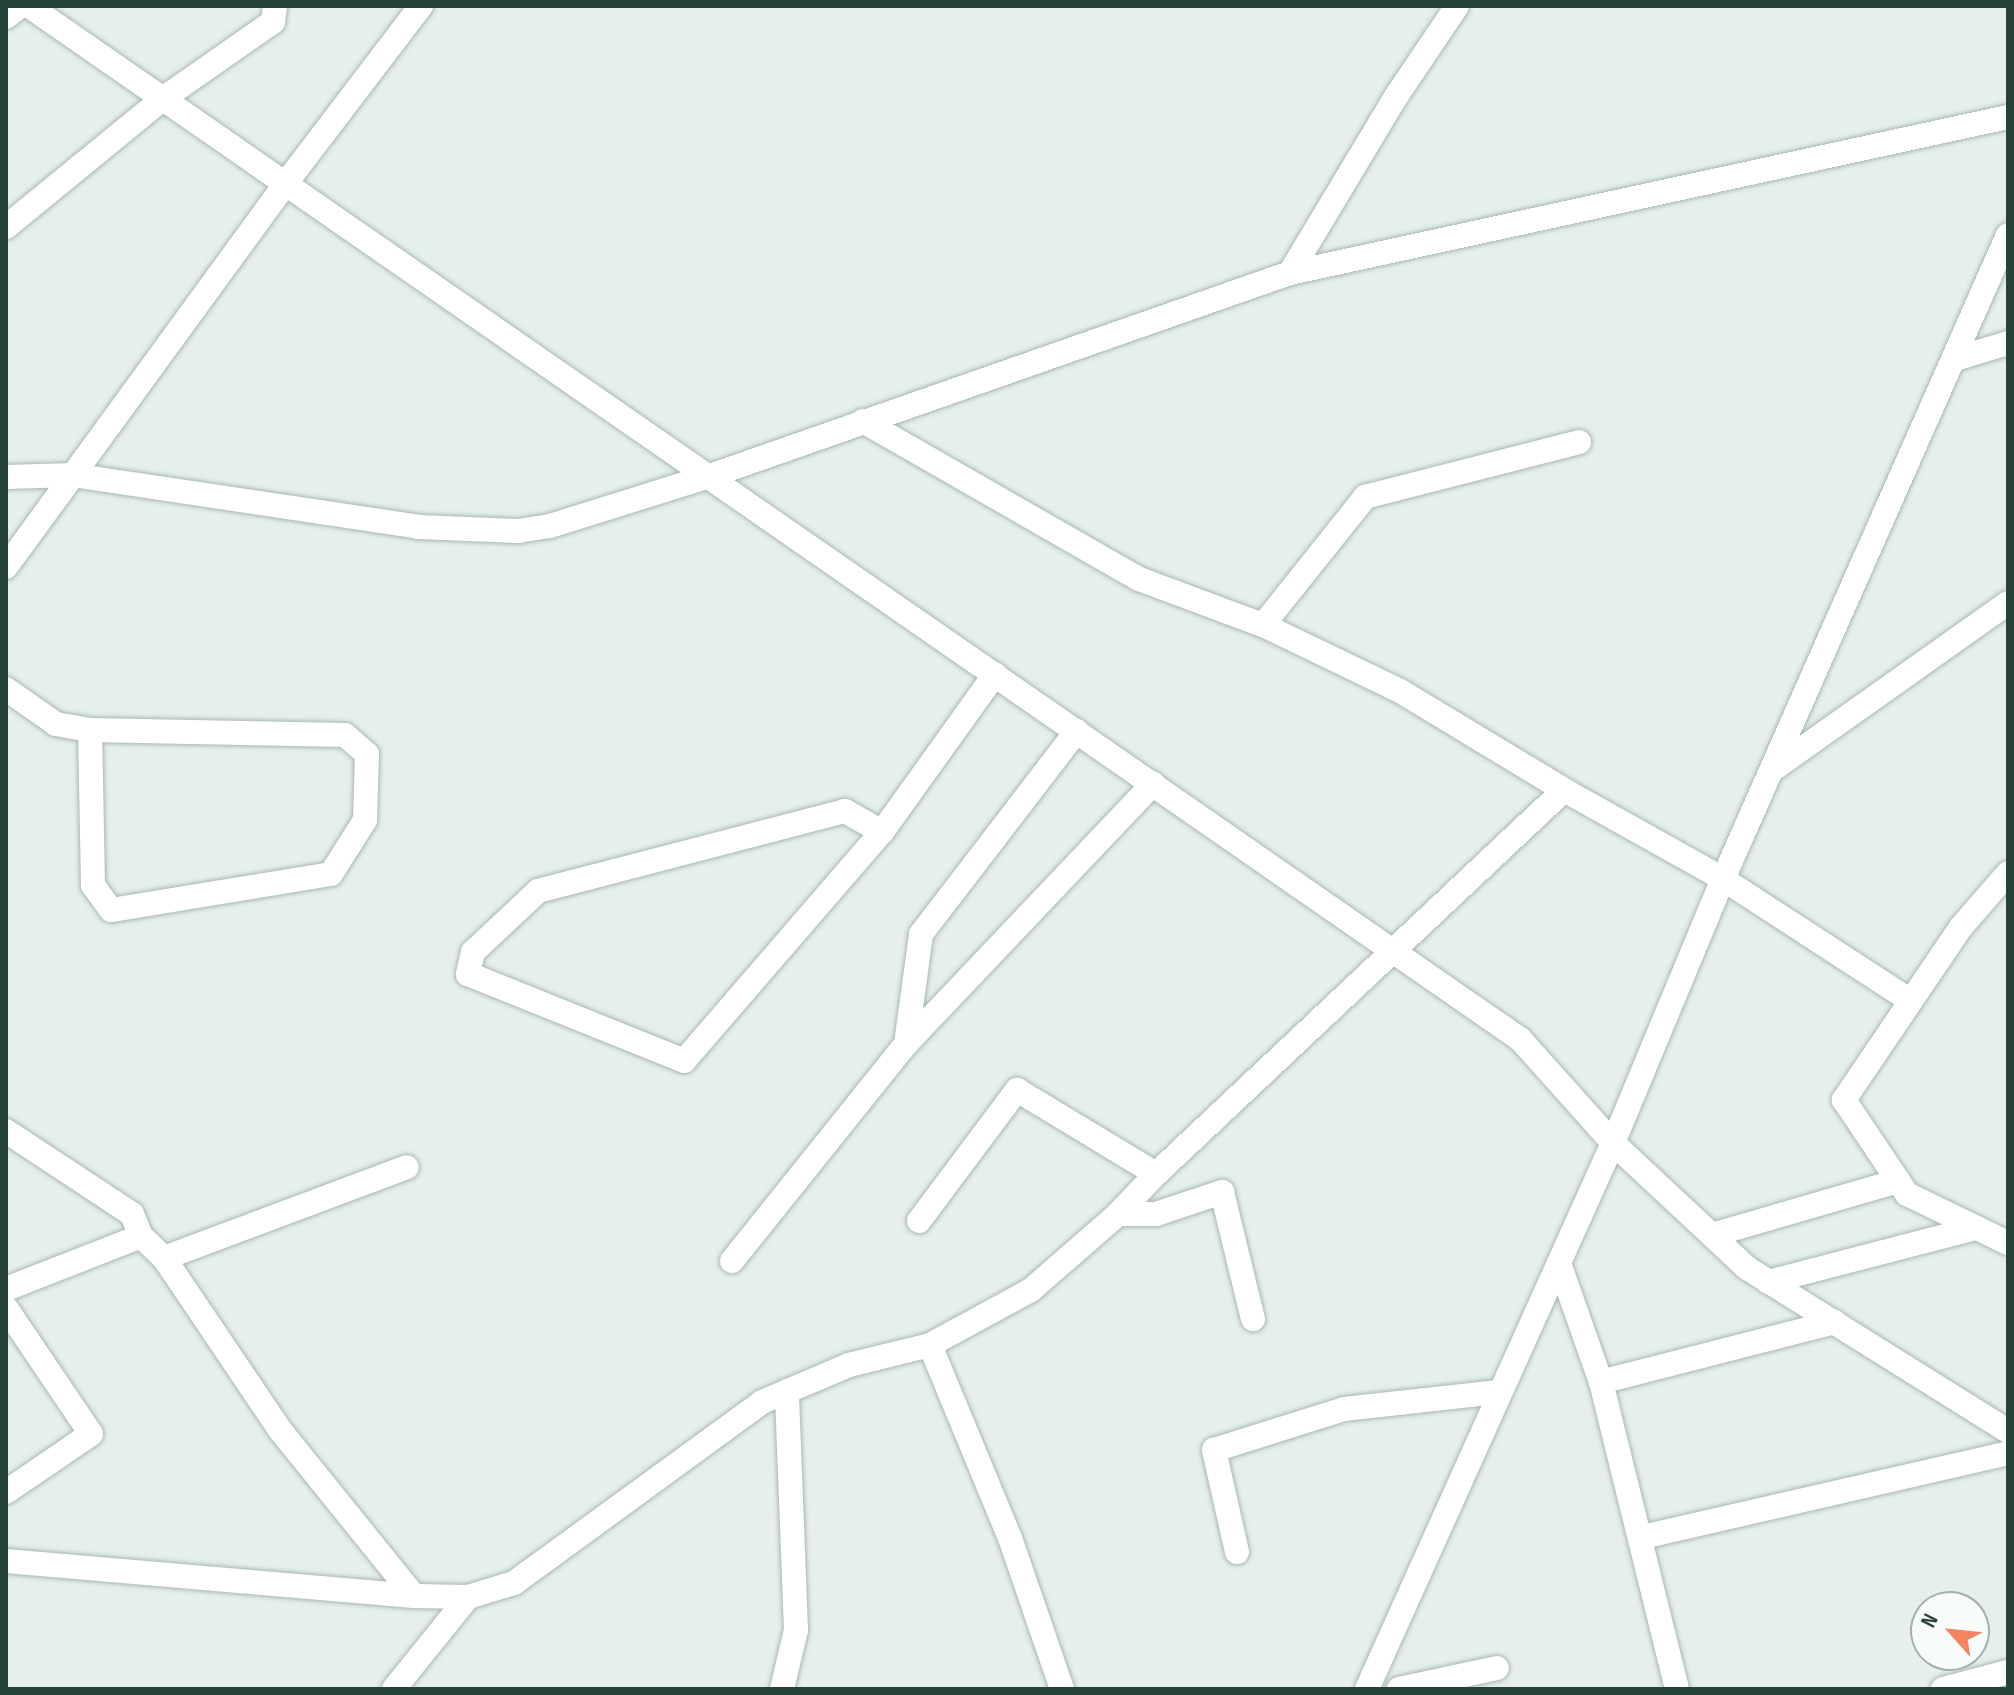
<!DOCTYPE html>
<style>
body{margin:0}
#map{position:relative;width:2014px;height:1695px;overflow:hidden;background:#e6efeb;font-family:"Sofia Sans Condensed",sans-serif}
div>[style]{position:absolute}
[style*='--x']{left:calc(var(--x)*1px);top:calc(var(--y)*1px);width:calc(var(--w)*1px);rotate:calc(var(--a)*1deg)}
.roads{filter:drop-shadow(0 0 2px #a8b8b2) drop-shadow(0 0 2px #a8b8b2)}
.street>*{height:24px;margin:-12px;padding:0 12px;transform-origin:12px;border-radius:12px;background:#fff}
.secondary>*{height:24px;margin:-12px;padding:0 12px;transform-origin:12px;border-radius:12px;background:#fff}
span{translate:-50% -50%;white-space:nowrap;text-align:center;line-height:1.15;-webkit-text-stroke:6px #f7fbf9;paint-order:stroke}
.frame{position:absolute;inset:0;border:8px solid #24423a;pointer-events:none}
.north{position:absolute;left:1910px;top:1591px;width:80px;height:80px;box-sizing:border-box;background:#f7fbf9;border:2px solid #a3b1ad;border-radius:50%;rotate:297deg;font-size:22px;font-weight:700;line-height:32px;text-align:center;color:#24423a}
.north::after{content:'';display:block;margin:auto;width:28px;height:36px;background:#f4845f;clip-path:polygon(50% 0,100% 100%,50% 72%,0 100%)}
</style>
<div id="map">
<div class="roads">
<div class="street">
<div style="--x:6;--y:17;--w:18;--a:-38"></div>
<div style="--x:6;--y:227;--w:200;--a:-39.3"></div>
<div style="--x:161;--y:100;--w:136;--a:-34.9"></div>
<div style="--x:273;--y:22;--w:16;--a:-83"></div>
<div style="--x:1290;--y:273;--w:208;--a:-59"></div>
<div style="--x:1397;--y:95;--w:107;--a:-56"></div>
<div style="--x:1955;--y:359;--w:55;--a:-16.8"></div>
<div style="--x:863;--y:421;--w:318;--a:29.8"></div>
<div style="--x:1139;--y:579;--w:132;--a:20.4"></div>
<div style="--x:1263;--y:625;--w:152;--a:25.7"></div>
<div style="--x:1400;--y:691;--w:192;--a:31.1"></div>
<div style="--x:1564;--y:790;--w:182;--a:29.2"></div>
<div style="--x:1723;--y:879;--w:224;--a:33"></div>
<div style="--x:6;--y:477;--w:66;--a:-1.7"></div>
<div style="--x:72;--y:475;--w:350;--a:8.5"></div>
<div style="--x:418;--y:527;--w:100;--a:2.3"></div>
<div style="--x:518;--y:531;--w:32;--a:-9"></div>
<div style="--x:550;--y:526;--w:168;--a:-17.4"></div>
<div style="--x:710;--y:476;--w:614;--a:-19.29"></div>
<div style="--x:1290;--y:273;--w:735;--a:-12.26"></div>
<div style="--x:1263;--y:625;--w:164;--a:-51.4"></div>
<div style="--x:1365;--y:497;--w:221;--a:-14.4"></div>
<div style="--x:6;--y:689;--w:61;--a:35"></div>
<div style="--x:56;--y:724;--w:35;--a:10"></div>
<div style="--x:90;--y:730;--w:255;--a:1.1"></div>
<div style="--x:345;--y:735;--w:29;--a:41"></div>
<div style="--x:367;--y:754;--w:66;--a:91.7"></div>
<div style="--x:365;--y:820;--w:64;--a:122.2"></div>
<div style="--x:331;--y:874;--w:223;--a:170.7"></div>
<div style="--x:111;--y:910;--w:31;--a:-126"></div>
<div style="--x:93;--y:885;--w:155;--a:-91.1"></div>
<div style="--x:1772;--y:770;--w:289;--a:-35.3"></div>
<div style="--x:882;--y:832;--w:43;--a:-150.4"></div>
<div style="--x:845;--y:811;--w:317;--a:165.4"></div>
<div style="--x:538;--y:891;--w:89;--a:136.8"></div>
<div style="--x:473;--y:952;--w:23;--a:103"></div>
<div style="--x:468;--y:974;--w:233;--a:21.9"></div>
<div style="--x:684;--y:1061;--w:303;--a:-49.2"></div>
<div style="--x:882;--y:832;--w:194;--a:-54.4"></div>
<div style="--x:2008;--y:873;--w:72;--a:131"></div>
<div style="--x:1961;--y:927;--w:209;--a:124.1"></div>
<div style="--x:1844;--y:1100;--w:113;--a:56.2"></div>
<div style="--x:1907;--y:1194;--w:112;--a:25.9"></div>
<div style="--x:906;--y:1044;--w:359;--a:-46.5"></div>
<div style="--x:6;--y:1131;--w:151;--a:33.4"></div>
<div style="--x:132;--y:1214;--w:24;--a:68"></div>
<div style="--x:141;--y:1236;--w:32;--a:44"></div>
<div style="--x:164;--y:1258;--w:207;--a:56"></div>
<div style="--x:280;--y:1430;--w:213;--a:51.1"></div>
<div style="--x:414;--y:1596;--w:54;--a:1.1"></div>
<div style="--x:468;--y:1597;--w:48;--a:-16.9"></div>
<div style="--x:514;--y:1583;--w:307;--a:-36.1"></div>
<div style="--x:762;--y:1402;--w:95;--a:-23"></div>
<div style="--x:849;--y:1365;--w:83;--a:-13.9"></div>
<div style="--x:930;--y:1345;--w:115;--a:-28.6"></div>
<div style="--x:1031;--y:1290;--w:116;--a:-41.1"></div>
<div style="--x:1118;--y:1214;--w:55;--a:-46.5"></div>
<div style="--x:1156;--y:1174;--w:560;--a:-43.26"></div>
<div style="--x:1118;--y:1214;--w:38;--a:0"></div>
<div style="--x:1156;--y:1214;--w:70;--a:-18.4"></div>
<div style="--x:1222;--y:1192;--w:131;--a:76.3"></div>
<div style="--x:919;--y:1221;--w:164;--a:-53.2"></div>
<div style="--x:1017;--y:1090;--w:162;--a:31.1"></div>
<div style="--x:1712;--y:1235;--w:194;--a:-16.2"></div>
<div style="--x:164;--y:1258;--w:259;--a:-20.5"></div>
<div style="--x:732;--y:1261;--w:278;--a:-51.3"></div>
<div style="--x:906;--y:1044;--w:111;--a:-82.2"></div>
<div style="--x:921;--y:934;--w:256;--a:-52.5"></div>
<div style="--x:1559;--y:1263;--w:126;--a:70.6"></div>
<div style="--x:1601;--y:1382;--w:316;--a:76.1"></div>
<div style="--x:1768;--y:1282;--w:215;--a:-14.6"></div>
<div style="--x:6;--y:1289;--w:145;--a:-21.4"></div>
<div style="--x:6;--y:1308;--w:152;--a:56"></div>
<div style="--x:91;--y:1434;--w:103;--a:145.7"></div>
<div style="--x:930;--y:1345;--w:209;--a:67.5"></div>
<div style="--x:1010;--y:1538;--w:160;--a:71"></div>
<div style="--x:1601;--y:1382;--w:241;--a:-14.4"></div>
<div style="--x:1642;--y:1537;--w:376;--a:-12.9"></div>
<div style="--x:1237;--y:1552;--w:105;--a:-102.7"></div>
<div style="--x:1214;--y:1450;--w:136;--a:-17.5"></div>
<div style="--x:1344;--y:1409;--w:156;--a:-6.3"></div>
<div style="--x:6;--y:1561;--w:409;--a:4.9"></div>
<div style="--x:394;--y:1689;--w:118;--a:-51.2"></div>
<div style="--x:782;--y:1689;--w:61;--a:-76.7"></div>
<div style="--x:796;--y:1630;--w:239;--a:-92.2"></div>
<div style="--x:1367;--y:1689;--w:599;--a:-65.75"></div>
<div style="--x:1613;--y:1143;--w:286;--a:-67.4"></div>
<div style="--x:1723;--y:879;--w:704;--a:-66.13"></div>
<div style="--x:1399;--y:1689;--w:100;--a:-12.1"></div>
<div style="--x:1943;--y:1689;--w:67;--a:-14.7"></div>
</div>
<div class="secondary">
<div style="--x:29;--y:6;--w:1814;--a:34.72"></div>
<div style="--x:1520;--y:1039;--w:140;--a:48.2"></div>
<div style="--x:1613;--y:1143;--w:183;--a:43"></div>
<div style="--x:1747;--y:1268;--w:308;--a:32"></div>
<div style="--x:6;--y:567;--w:475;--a:-53.9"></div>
<div style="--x:286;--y:183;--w:223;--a:-52.7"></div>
</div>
</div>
<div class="frame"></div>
<div class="north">N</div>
</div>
